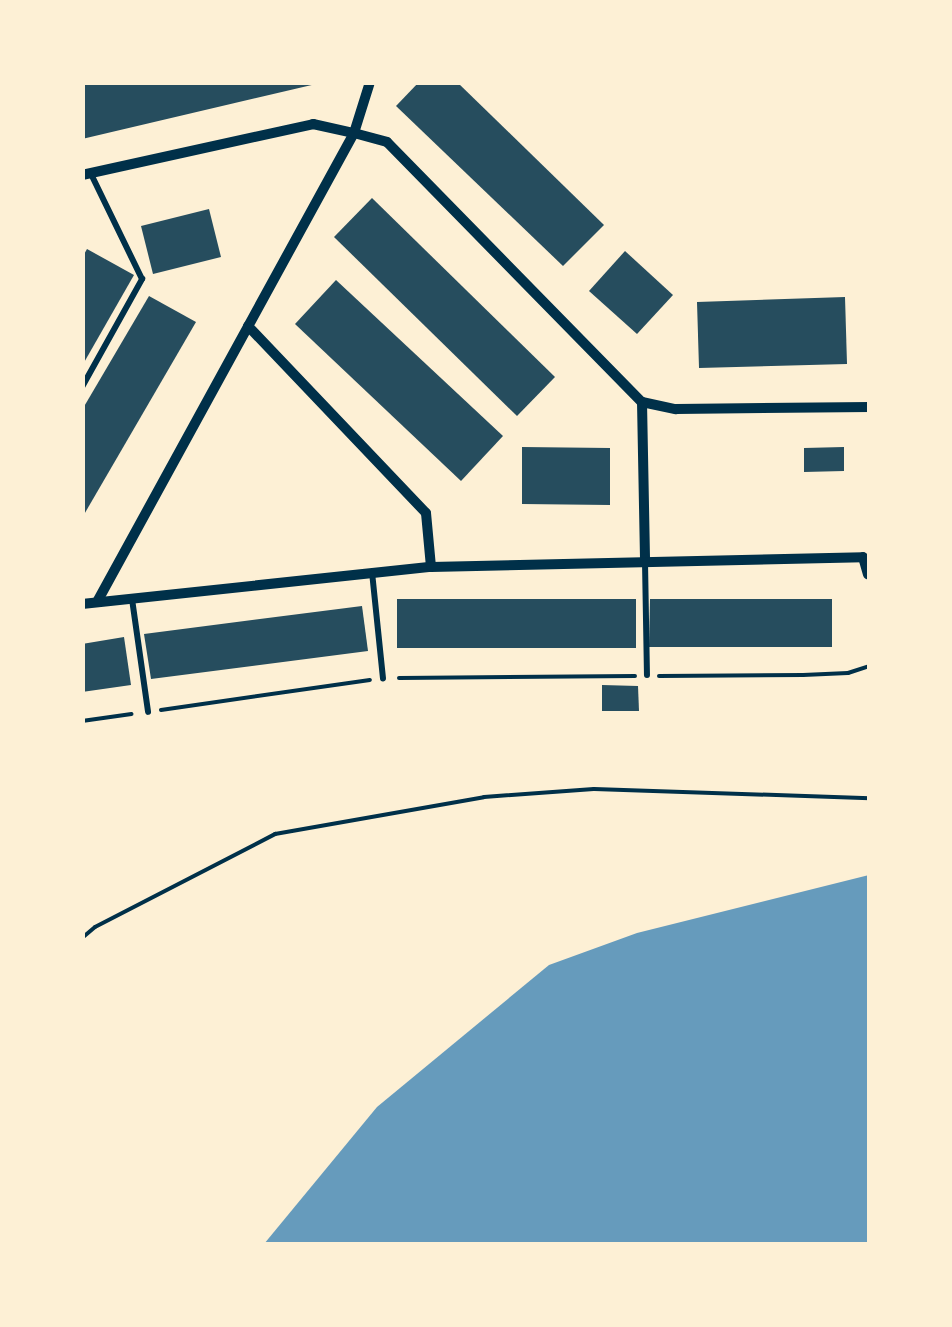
<!DOCTYPE html>
<style>
body{margin:0}
#map{position:relative;width:952px;height:1327px;overflow:hidden;background:#fdf0d5;font-family:Barlow,sans-serif}
div>[style]{position:absolute}
[style*='--x']{left:calc(var(--x)*1px);top:calc(var(--y)*1px);width:calc(var(--w)*1px);rotate:calc(var(--a)*1deg)}
.water>*{inset:0;background:#669bbc}
.building>*{inset:0;background:#264d5e}
.path>*{height:4px;margin:-2px;padding:0 2px;transform-origin:2px;border-radius:2px;background:#003049}
.service>*{height:6px;margin:-3px;padding:0 3px;transform-origin:3px;border-radius:3px;background:#003049}
.minor>*{height:10px;margin:-5px;padding:0 5px;transform-origin:5px;border-radius:5px;background:#003049}
span{translate:-50% -50%;white-space:nowrap;text-align:center;line-height:1.15;-webkit-text-stroke:8px #fdf0d5;paint-order:stroke}
.frame{position:absolute;inset:0;border:85px solid #fdf0d5;pointer-events:none}
</style>
<div id="map">
<div class="water">
<div style="clip-path:polygon(869px 875px,869px 1244px,264px 1244px,377px 1107px,549px 965px,637px 933px)"></div>
</div>
<div class="building">
<div style="clip-path:polygon(82px 82px,316px 82px,316px 84px,82px 139px)"></div>
<div style="clip-path:polygon(419px 82px,457px 82px,604px 225px,563px 266px,396px 106px)"></div>
<div style="clip-path:polygon(372px 198px,555px 377px,517px 416px,334px 237px)"></div>
<div style="clip-path:polygon(209px 209px,221px 257px,153px 274px,141px 226px)"></div>
<div style="clip-path:polygon(87px 249px,134px 275px,82px 366px,82px 258px)"></div>
<div style="clip-path:polygon(625px 251px,673px 295px,637px 334px,589px 291px)"></div>
<div style="clip-path:polygon(336px 280px,503px 436px,461px 481px,295px 324px)"></div>
<div style="clip-path:polygon(149px 296px,196px 322px,82px 518px,82px 410px)"></div>
<div style="clip-path:polygon(845px 297px,847px 364px,699px 368px,697px 302px)"></div>
<div style="clip-path:polygon(522px 447px,610px 448px,610px 505px,522px 504px)"></div>
<div style="clip-path:polygon(844px 447px,844px 471px,804px 472px,804px 448px)"></div>
<div style="clip-path:polygon(397px 599px,636px 599px,636px 648px,397px 648px)"></div>
<div style="clip-path:polygon(650px 599px,832px 599px,832px 647px,649px 647px)"></div>
<div style="clip-path:polygon(362px 606px,368px 651px,151px 679px,144px 634px)"></div>
<div style="clip-path:polygon(124px 637px,131px 685px,82px 692px,82px 644px)"></div>
<div style="clip-path:polygon(602px 685px,638px 686px,639px 711px,602px 711px)"></div>
</div>
<div class="path">
<div style="--x:659;--y:676;--w:144;--a:-0.4"></div>
<div style="--x:803;--y:675;--w:45;--a:-2.5"></div>
<div style="--x:848;--y:673;--w:23;--a:-18"></div>
<div style="--x:399;--y:678;--w:236;--a:-0.5"></div>
<div style="--x:161;--y:710;--w:211;--a:-8.2"></div>
<div style="--x:82;--y:721;--w:50;--a:-8"></div>
<div style="--x:82;--y:938;--w:17;--a:-40"></div>
<div style="--x:95;--y:927;--w:203;--a:-27.3"></div>
<div style="--x:275;--y:834;--w:212;--a:-10"></div>
<div style="--x:484;--y:797;--w:110;--a:-4.2"></div>
<div style="--x:594;--y:789;--w:276;--a:1.9"></div>
</div>
<div class="service">
<div style="--x:82;--y:387;--w:124;--a:-60.9"></div>
<div style="--x:142;--y:279;--w:117;--a:-115.9"></div>
<div style="--x:645;--y:562;--w:113;--a:89"></div>
<div style="--x:372;--y:572;--w:107;--a:84.1"></div>
<div style="--x:132;--y:599;--w:114;--a:81.9"></div>
</div>
<div class="minor">
<div style="--x:82;--y:175;--w:237;--a:-12.4"></div>
<div style="--x:313;--y:124;--w:42;--a:12.4"></div>
<div style="--x:354;--y:133;--w:34;--a:15"></div>
<div style="--x:387;--y:142;--w:364;--a:45.6"></div>
<div style="--x:642;--y:402;--w:35;--a:12"></div>
<div style="--x:676;--y:409;--w:194;--a:-0.6"></div>
<div style="--x:248;--y:326;--w:258;--a:46.4"></div>
<div style="--x:426;--y:513;--w:54;--a:84.7"></div>
<div style="--x:642;--y:402;--w:160;--a:88.9"></div>
<div style="--x:97;--y:602;--w:535;--a:-61.28"></div>
<div style="--x:354;--y:133;--w:53;--a:-72.6"></div>
<div style="--x:82;--y:604;--w:351;--a:-6.1"></div>
<div style="--x:431;--y:567;--w:432;--a:-1.3"></div>
<div style="--x:863;--y:557;--w:18;--a:74"></div>
</div>
<div class="frame"></div>
</div>
